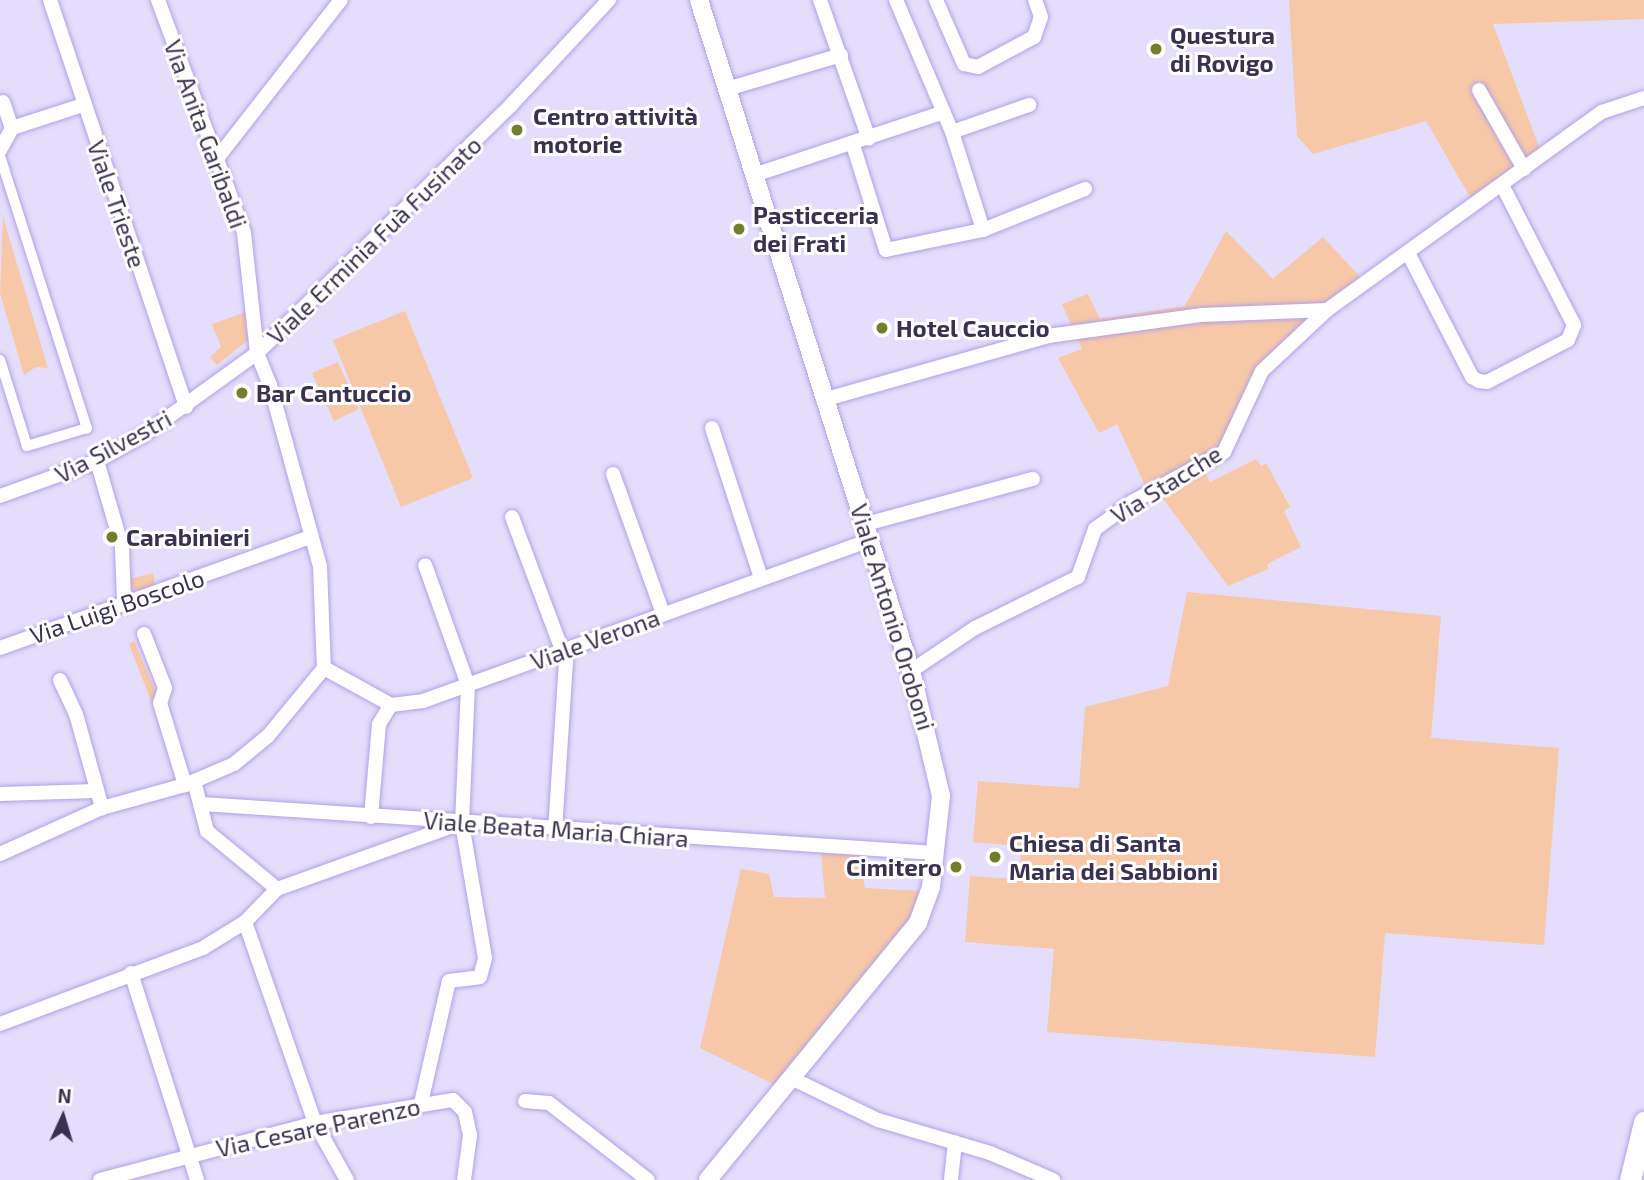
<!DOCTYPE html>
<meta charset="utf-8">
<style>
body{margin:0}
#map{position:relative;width:1644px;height:1180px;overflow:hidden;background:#e4ddfb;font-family:"Exo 2",sans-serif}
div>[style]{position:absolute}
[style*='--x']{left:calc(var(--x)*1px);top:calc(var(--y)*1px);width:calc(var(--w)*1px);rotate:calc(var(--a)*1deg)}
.green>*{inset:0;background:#f6c8a8}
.roads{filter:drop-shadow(0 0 2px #b3a0e7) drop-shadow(0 0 2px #b3a0e7)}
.pedestrian>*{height:10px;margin:-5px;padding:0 5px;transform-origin:5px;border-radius:5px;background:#fff}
.minor>*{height:14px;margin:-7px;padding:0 7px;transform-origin:7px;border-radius:7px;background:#fff}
.tertiary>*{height:18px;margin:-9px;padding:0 9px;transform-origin:9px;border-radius:9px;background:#fff}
.primary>*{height:21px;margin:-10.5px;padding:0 10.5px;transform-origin:10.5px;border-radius:10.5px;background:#fff}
.dots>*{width:19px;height:19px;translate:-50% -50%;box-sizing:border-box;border:4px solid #fff;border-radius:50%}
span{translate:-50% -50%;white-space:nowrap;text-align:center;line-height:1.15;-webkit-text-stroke:6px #fff;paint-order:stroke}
.poi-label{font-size:24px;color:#39314f;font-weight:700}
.left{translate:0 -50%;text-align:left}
.right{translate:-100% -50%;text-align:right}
.street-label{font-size:24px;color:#39314f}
.north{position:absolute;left:28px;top:1082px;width:70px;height:70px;-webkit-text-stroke:5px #fff;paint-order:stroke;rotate:4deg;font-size:19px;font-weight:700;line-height:28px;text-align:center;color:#39314f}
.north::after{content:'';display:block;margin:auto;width:24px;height:32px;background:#39314f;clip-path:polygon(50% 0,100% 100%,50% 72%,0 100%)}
</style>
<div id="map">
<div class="green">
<div style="clip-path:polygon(1289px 0,1644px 0,1644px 19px,1493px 24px,1541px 152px,1473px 202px,1426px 121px,1313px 154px,1297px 136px)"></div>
<div style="clip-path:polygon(3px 217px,48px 368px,36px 367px,24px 375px,0 293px)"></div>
<div style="clip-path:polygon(1226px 231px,1273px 279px,1323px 237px,1362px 279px,1300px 325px,1265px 359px,1250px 378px,1220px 446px,1146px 488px,1117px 424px,1099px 433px,1058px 358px,1082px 349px,1062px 304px,1088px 294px,1100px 319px,1185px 306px)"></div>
<div style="clip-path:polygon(249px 311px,252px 337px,217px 365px,210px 357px,221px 347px,212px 324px)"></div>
<div style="clip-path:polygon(405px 311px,473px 478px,401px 507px,333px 340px)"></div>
<div style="clip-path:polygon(338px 362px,359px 409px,334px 421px,312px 373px)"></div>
<div style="clip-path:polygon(1256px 459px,1261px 466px,1266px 463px,1290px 507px,1284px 511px,1301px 547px,1267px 564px,1268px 569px,1228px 586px,1158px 492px,1203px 469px,1210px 482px)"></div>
<div style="clip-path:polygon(153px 573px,156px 587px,134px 590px,129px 579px)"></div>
<div style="clip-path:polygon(1187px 592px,1441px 616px,1431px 738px,1559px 748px,1544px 945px,1385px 933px,1375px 1057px,1047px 1032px,1054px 949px,965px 942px,970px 876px,1019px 879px,1021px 846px,973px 842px,978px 781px,1079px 788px,1085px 707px,1168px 686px)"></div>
<div style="clip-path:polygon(134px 641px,156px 692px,178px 771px,129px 644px)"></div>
<div style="clip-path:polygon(821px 853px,859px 855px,865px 888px,921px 891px,911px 918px,775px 1085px,700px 1048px,741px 869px,769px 874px,774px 897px,825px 898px)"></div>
</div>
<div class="roads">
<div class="pedestrian">
<div style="--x:0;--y:156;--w:286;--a:72.3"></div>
<div style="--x:87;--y:428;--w:63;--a:163.3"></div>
<div style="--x:27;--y:446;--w:90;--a:-107.4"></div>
</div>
<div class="minor">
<div style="--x:50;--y:0;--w:429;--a:71.5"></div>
<div style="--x:158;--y:0;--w:248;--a:69.7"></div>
<div style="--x:244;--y:233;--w:121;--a:83.8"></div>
<div style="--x:257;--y:353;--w:35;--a:68"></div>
<div style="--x:270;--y:385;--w:188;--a:74.6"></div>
<div style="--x:320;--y:566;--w:102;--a:87.8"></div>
<div style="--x:820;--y:0;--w:147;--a:70.6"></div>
<div style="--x:896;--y:0;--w:143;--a:67"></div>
<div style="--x:952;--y:132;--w:103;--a:72.4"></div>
<div style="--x:983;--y:230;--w:110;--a:-21.9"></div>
<div style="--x:936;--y:0;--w:70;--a:66.4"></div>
<div style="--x:964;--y:64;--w:14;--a:12"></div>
<div style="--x:978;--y:67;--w:64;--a:-28.2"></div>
<div style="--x:1034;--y:37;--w:21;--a:-71"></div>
<div style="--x:1041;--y:17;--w:18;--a:-109"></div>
<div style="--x:727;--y:89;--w:119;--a:-16.6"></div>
<div style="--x:1479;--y:90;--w:91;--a:60.3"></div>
<div style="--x:3;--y:102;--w:28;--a:71"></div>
<div style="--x:952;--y:132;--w:82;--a:-19.3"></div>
<div style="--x:853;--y:145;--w:110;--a:72.6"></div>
<div style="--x:886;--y:250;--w:99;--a:-11.7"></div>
<div style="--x:0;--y:150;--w:25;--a:-61"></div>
<div style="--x:12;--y:128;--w:75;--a:-17.9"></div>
<div style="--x:215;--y:161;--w:204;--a:-52"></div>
<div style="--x:754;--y:175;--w:200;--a:-18.3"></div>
<div style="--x:1408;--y:253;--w:140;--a:62.7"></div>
<div style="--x:1472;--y:377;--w:8;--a:30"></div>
<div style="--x:1479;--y:381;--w:8;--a:7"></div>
<div style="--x:1487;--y:382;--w:91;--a:-27.4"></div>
<div style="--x:1568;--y:340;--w:16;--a:-68"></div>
<div style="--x:1574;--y:325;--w:157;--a:-117.2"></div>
<div style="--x:826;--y:399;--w:231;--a:-15.8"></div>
<div style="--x:1048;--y:336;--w:154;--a:-7.8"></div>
<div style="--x:1201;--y:315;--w:126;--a:-2.3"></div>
<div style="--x:712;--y:428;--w:158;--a:71.9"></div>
<div style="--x:97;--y:461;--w:90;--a:73.8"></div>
<div style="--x:122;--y:547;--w:54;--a:87.9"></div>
<div style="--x:613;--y:474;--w:149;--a:70.3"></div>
<div style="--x:0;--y:496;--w:103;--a:-19.8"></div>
<div style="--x:97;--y:461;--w:51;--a:-29.1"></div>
<div style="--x:142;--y:436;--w:142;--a:-35.8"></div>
<div style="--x:257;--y:353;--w:355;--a:-44.3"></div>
<div style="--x:511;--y:105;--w:144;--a:-47"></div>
<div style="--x:512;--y:517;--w:154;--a:69.4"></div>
<div style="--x:566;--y:661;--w:168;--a:93.7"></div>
<div style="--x:866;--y:524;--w:173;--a:-15.1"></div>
<div style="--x:144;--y:634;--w:58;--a:68.7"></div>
<div style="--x:165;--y:688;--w:16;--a:108"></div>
<div style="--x:160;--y:703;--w:86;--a:73"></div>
<div style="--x:0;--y:648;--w:331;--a:-19.7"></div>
<div style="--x:324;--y:668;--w:77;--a:28.9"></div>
<div style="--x:391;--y:705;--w:32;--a:-7"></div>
<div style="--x:423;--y:701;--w:475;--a:-19.8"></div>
<div style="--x:911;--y:671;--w:77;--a:-33.9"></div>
<div style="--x:975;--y:628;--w:115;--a:-26.3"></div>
<div style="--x:1078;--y:577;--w:51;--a:-70.5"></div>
<div style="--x:1095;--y:529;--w:46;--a:-36.1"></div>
<div style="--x:1132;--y:502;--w:105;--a:-28.5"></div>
<div style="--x:1224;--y:452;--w:89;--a:-64.9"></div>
<div style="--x:1262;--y:371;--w:89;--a:-43.2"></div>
<div style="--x:1327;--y:310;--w:339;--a:-35.8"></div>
<div style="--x:1602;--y:112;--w:44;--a:-18.4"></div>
<div style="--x:60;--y:680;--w:38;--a:65"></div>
<div style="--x:76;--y:714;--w:98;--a:74.5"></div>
<div style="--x:194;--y:781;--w:52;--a:75.4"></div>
<div style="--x:207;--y:831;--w:91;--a:39.6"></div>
<div style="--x:0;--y:794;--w:95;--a:-1.8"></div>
<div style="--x:202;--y:804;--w:735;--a:3.82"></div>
<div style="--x:371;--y:817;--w:93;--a:-85.1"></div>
<div style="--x:379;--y:724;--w:22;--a:-58"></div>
<div style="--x:0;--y:854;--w:112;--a:-24.3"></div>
<div style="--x:102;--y:808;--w:86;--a:-15.5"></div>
<div style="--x:185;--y:785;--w:53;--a:-23.2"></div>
<div style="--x:234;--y:764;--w:44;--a:-39.5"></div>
<div style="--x:268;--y:736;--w:88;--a:-50.5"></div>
<div style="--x:245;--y:922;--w:213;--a:70.8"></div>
<div style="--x:315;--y:1123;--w:65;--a:60.7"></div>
<div style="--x:131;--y:973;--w:217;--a:72.3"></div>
<div style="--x:0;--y:1024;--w:217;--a:-20.5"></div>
<div style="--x:203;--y:948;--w:49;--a:-31.8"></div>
<div style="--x:245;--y:922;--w:46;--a:-45.9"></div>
<div style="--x:277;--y:889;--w:190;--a:-19.7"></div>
<div style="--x:791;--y:1078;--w:97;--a:25.8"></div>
<div style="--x:878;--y:1120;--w:117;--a:16.4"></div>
<div style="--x:990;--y:1153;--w:69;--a:23.2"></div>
<div style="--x:525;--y:1101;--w:24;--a:5"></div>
<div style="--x:549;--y:1103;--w:125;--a:37.9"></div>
<div style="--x:421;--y:1103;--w:125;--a:-77.1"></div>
<div style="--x:449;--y:981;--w:31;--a:-7"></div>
<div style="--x:480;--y:977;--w:20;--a:-75"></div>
<div style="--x:485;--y:958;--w:137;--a:-99.7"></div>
<div style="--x:462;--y:823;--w:138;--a:-87.5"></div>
<div style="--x:468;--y:685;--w:127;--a:-109.7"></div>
<div style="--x:100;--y:1180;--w:222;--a:-14.8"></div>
<div style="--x:315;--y:1123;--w:140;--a:-9.5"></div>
<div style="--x:453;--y:1100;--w:17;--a:45"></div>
<div style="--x:465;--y:1112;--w:24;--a:78"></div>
<div style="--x:470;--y:1135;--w:45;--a:97.6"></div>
<div style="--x:951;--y:1180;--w:38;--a:-84"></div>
</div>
<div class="tertiary">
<div style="--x:699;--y:0;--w:704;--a:72.47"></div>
<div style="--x:911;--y:671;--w:129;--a:76.5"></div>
<div style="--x:941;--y:796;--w:92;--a:96.3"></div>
<div style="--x:931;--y:887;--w:38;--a:110"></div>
<div style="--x:918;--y:923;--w:332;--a:129.3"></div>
</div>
<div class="primary">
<div style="--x:1630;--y:1180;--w:60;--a:-76.4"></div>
</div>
</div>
<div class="dots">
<div style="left:1156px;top:49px;background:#737e2a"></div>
<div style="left:517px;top:130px;background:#737e2a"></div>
<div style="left:739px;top:229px;background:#737e2a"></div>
<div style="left:882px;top:328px;background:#737e2a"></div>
<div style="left:242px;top:393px;background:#737e2a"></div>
<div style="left:112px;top:537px;background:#737e2a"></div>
<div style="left:995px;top:857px;background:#737e2a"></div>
<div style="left:956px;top:867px;background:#737e2a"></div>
</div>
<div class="poi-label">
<span class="left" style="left:1170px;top:49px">Questura<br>di Rovigo</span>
<span class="left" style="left:533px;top:130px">Centro attività<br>motorie</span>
<span class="left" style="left:753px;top:229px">Pasticceria<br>dei Frati</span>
<span class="left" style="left:896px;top:328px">Hotel Cauccio</span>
<span class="left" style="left:256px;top:393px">Bar Cantuccio</span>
<span class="left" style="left:126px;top:537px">Carabinieri</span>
<span class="left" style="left:1009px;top:857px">Chiesa di Santa<br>Maria dei Sabbioni</span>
<span class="right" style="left:942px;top:867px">Cimitero</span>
</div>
<div class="street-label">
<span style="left:206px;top:134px;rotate:70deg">Via Anita Garibaldi</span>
<span style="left:117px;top:204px;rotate:71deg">Viale Trieste</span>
<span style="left:374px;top:240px;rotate:-44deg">Viale Erminia Fuà Fusinato</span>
<span style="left:113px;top:446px;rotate:-28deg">Via Silvestri</span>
<span style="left:1166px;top:484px;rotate:-32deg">Via Stacche</span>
<span style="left:117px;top:606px;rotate:-19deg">Via Luigi Boscolo</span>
<span style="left:893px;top:617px;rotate:73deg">Viale Antonio Oroboni</span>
<span style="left:595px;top:639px;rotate:-20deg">Viale Verona</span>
<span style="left:556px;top:829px;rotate:4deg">Viale Beata Maria Chiara</span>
<span style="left:318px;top:1127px;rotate:-12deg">Via Cesare Parenzo</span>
</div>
<div class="north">N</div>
</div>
